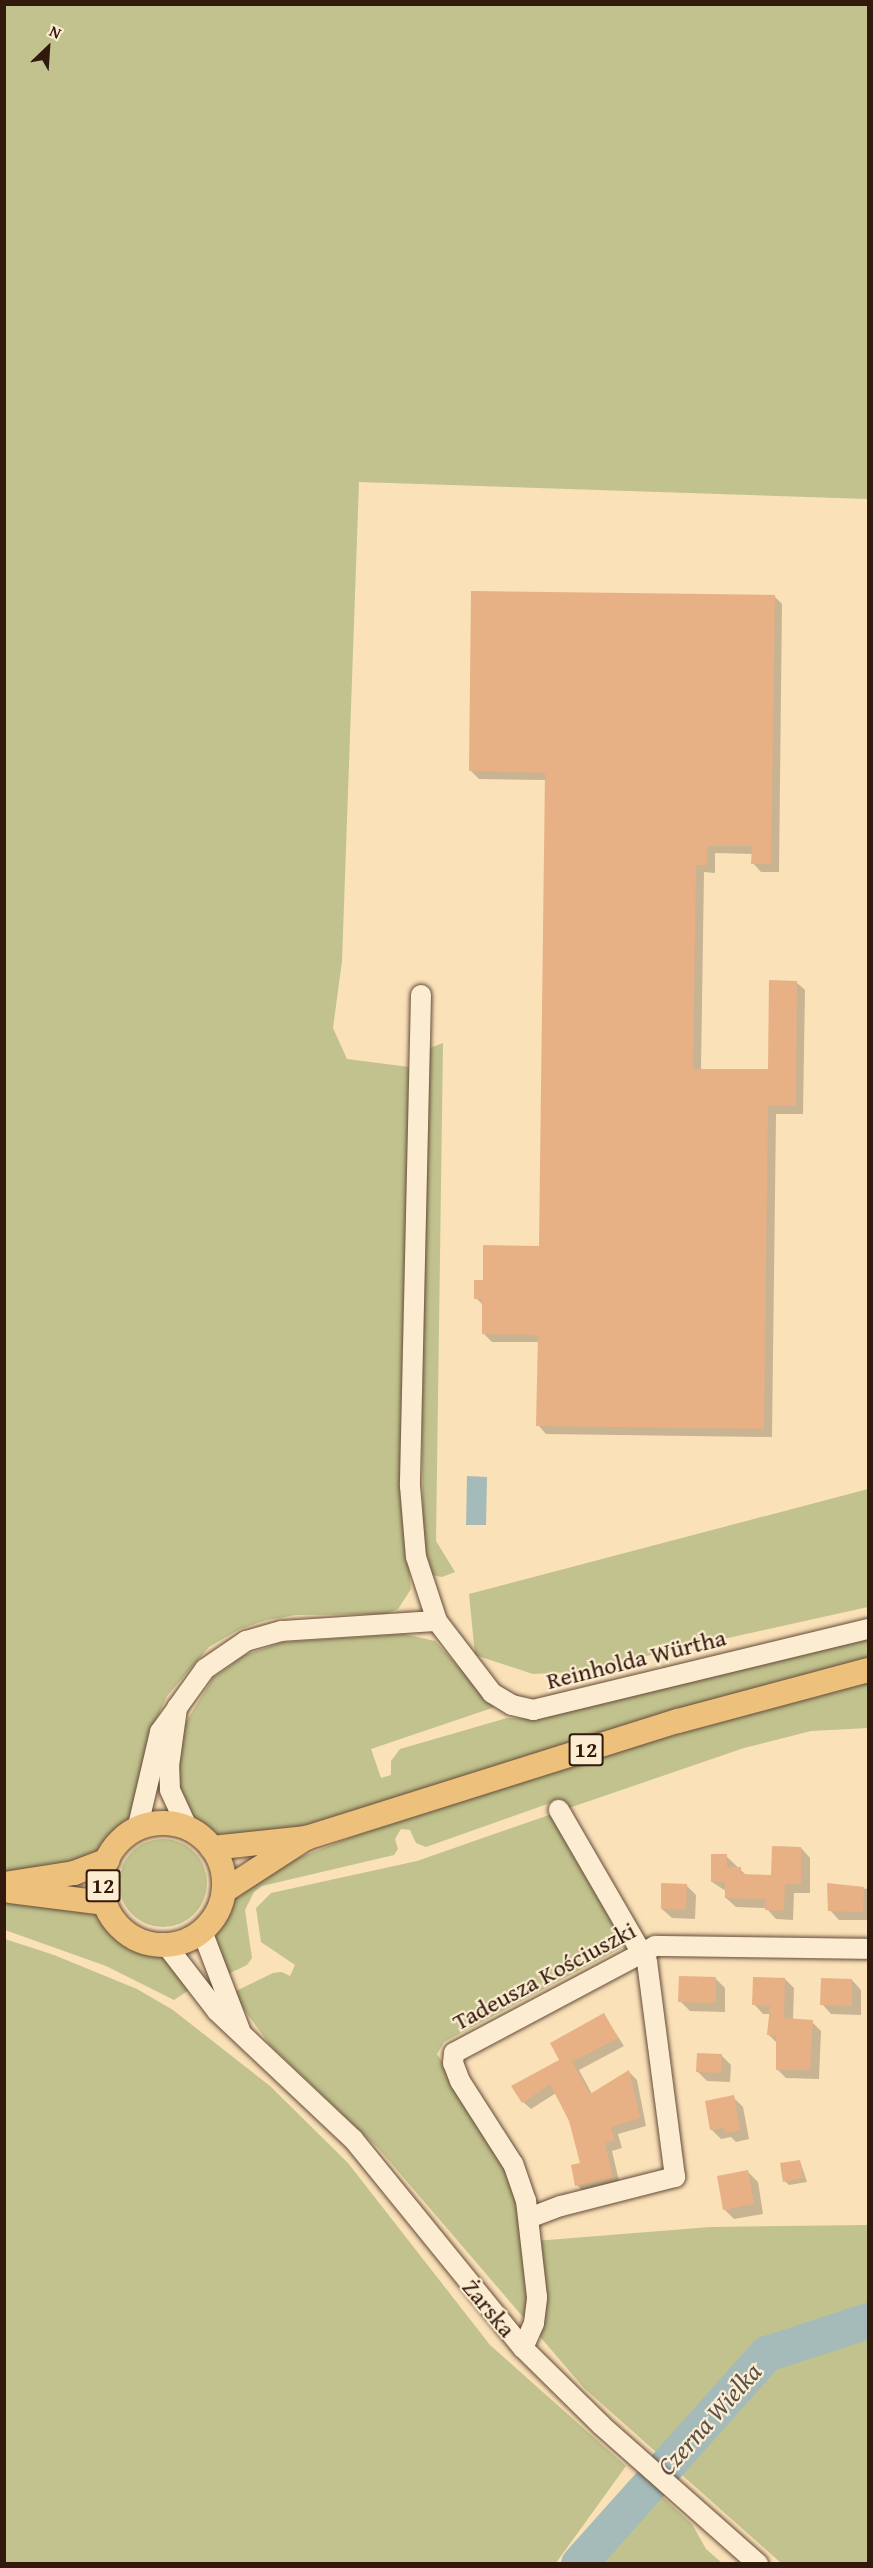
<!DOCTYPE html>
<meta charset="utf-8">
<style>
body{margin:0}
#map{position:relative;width:873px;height:2568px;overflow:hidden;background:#fae1b8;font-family:"Gentium Book Plus",serif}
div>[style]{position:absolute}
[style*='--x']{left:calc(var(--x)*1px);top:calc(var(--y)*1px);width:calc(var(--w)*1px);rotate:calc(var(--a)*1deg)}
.green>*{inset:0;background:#c1c28d}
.round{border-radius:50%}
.water>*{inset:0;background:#a4bbba}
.shadow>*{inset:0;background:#0003}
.river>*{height:36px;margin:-18px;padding:0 18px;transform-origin:18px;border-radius:18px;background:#a4bbba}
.building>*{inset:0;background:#e7b085}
.roads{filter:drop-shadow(0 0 2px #644b38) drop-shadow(0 0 2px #644b38)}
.minor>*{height:20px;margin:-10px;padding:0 10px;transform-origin:10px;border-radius:10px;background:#fcecd1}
.major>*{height:24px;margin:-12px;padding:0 12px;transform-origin:12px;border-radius:12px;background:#edc07c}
.major>.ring{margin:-12px;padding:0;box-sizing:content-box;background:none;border:24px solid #edc07c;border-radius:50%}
span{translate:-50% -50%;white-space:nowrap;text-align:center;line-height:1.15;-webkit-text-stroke:4.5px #fcecd1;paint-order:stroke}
.shield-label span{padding:2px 4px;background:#fcecd1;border:2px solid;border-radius:4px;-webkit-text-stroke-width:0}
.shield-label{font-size:22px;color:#32190d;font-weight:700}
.street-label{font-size:24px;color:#32190d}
.water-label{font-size:26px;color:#5a524a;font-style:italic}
.frame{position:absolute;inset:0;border:6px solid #32190d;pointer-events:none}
.north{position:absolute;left:18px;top:18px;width:60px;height:60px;-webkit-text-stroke:4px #fcecd1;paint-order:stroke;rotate:25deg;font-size:16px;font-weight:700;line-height:24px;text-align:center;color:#32190d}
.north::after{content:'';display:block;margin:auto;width:21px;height:27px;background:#32190d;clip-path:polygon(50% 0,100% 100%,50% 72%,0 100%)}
</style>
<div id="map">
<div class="green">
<div style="clip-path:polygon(4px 5px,868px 5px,868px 499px,359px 482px,342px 961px,333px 1028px,347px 1059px,409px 1067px,402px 1504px,411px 1589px,398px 1609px,386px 1614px,296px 1615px,267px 1620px,240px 1629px,209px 1647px,167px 1696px,149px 1736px,135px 1811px,104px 1846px,83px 1861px,4px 1873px)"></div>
<div style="clip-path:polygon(443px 1043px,436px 1541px,455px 1572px,442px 1577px,432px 1575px,423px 1539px,422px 1423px,427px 1049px)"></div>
<div style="clip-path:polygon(868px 1489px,868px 1607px,574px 1672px,533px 1674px,475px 1655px,469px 1594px)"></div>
<div style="clip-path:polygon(404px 1634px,435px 1641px,495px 1707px,371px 1749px,381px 1778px,391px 1775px,391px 1761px,400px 1749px,507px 1718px,540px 1719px,868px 1636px,868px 1659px,703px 1703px,304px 1826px,226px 1840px,208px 1832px,192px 1817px,182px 1800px,176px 1769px,184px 1725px,213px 1678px,245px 1655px,283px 1642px)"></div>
<div style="clip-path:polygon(868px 1682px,868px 1728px,811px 1731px,744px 1748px,566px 1809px,553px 1802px,426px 1847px,416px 1843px,410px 1830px,401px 1829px,395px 1839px,398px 1849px,394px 1855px,262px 1886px,254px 1892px,245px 1910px,252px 1958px,247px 1965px,224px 1976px,215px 1936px,231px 1899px,290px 1861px,357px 1835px,627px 1748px)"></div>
<div style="clip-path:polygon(552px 1814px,627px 1945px,444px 2042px,437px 2054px,497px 2150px,535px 2241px,710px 2227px,868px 2225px,868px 2563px,781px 2563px,584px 2388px,379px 2149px,270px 2045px,232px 1993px,273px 1973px,282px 1972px,290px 1976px,295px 1965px,261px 1942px,256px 1908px,271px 1893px,417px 1861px)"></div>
<div class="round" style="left:119px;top:1839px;width:88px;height:88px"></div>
<div style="clip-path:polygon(4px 1898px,97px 1912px,128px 1944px,166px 1958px,192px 1988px,174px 2000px,106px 1966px,5px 1930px)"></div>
<div style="clip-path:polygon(5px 1939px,54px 1955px,137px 1989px,173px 2010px,270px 2086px,348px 2163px,490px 2345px,626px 2466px,556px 2563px,5px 2563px)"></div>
<div style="clip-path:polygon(657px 2492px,692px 2524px,706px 2549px,722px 2563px,598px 2563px)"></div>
</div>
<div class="water">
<div style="clip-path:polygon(467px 1476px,487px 1477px,486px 1525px,466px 1525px)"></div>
</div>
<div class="shadow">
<div style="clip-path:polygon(774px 596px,782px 604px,779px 872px,761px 872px,753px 863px,753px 854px,715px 853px,715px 873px,704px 872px,701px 1070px,769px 1071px,796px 982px,805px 990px,803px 1114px,776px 1114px,772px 1437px,546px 1434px,538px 1425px,539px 1342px,492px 1342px,483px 1333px,484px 1306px,476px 1298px,484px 1282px,540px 1247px,546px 780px,479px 779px,471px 771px)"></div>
<div style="clip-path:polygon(801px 1848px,810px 1858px,810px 1893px,794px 1893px,793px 1920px,776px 1919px,766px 1908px,736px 1907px,726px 1898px,726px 1891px,712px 1882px,726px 1856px,747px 1876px,772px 1876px)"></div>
<div style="clip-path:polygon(829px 1884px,868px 1889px,868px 1920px,839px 1920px,830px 1910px)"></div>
<div style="clip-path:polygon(686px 1885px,696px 1895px,695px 1919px,672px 1918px,662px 1909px)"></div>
<div style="clip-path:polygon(716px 1979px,725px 1988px,725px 2012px,690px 2011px,680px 2001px)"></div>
<div style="clip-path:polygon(785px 1979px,794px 1988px,793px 2020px,812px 2022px,821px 2031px,819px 2079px,786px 2078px,777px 2069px,778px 2044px,769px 2035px,771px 2014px,763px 2014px,754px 2004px)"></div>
<div style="clip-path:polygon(852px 1980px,861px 1990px,861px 2015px,831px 2014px,822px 2004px)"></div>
<div style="clip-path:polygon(604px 2015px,624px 2046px,579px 2070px,592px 2094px,629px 2072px,637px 2080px,646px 2126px,618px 2134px,622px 2148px,612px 2151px,620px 2185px,585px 2193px,577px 2185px,582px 2164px,571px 2120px,556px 2093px,531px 2109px,523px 2102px)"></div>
<div style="clip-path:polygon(721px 2055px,731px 2065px,730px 2082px,707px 2081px,697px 2071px)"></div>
<div style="clip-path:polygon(733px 2097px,743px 2107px,749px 2139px,736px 2142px,731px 2137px,721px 2139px,711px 2129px)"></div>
<div style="clip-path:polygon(800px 2161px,807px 2182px,789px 2185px,785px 2181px)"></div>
<div style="clip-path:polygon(748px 2172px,758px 2182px,763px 2214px,734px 2219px,724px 2209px)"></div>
</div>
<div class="river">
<div style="--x:579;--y:2564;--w:282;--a:-48.2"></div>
<div style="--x:767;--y:2354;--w:106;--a:-18.1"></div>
</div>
<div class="building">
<div style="clip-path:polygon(471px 591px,775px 595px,771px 864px,751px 864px,752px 846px,707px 846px,707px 865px,696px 865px,693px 1069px,768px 1069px,769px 980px,797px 981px,796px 1106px,768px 1106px,764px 1429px,536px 1426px,538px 1335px,482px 1334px,482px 1299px,474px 1299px,474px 1280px,483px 1280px,483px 1245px,539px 1246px,545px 773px,469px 771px)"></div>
<div style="clip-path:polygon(772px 1846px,801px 1847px,801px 1884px,785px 1884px,784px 1911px,765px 1910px,765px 1899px,725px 1898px,725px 1882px,711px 1882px,711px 1854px,727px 1854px,727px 1867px,741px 1867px,741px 1874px,771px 1875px)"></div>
<div style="clip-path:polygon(661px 1883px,687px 1884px,686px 1910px,661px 1909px)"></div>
<div style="clip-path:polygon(827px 1883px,864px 1887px,863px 1912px,828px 1911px)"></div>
<div style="clip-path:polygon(679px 1976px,716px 1977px,716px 2003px,678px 2002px)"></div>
<div style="clip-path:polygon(753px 1977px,785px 1978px,784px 2018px,813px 2020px,810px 2070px,776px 2070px,776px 2036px,767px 2035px,770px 2006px,752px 2005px)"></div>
<div style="clip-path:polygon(821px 1978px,852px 1979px,852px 2006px,820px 2005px)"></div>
<div style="clip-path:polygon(604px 2013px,618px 2038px,572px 2062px,590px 2094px,629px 2070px,640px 2118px,611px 2127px,615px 2141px,605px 2143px,613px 2178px,575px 2186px,571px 2165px,580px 2163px,569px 2121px,550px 2084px,522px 2103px,511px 2086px,559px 2060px,550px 2043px)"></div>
<div style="clip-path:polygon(697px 2053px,722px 2054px,721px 2073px,696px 2072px)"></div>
<div style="clip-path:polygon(734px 2095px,740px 2130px,725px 2133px,724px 2128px,710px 2130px,705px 2101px)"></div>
<div style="clip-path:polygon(800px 2160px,803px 2178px,783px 2182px,780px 2163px)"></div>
<div style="clip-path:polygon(748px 2170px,754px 2204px,723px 2210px,717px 2176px)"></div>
</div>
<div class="roads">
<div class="minor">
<div style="--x:421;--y:995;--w:491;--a:91.3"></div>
<div style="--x:410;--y:1486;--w:71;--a:85.2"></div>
<div style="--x:416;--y:1557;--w:67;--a:71.8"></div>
<div style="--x:437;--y:1621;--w:91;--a:52.6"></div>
<div style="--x:492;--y:1693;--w:23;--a:31"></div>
<div style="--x:512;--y:1705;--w:22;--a:13"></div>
<div style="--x:533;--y:1710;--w:345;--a:-13.6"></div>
<div style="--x:188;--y:1829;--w:43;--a:-114.8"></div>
<div style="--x:170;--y:1790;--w:24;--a:-92"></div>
<div style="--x:169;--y:1766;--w:59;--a:-82.1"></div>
<div style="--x:177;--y:1708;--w:48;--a:-54.3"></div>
<div style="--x:205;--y:1669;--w:50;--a:-34.3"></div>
<div style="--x:246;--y:1641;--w:37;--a:-16"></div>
<div style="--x:282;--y:1631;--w:155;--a:-3.7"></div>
<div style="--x:137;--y:1830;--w:101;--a:-76.8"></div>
<div style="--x:160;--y:1732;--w:27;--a:-54"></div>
<div style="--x:202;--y:1931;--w:106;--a:69"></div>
<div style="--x:166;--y:1945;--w:83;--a:52.3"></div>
<div style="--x:217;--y:2011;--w:187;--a:43.3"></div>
<div style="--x:353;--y:2139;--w:269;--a:50.9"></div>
<div style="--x:523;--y:2348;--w:110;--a:44.6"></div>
<div style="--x:601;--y:2425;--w:210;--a:41.5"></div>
<div style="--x:529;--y:2218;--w:34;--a:-21"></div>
<div style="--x:561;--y:2206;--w:118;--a:-14.3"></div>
<div style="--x:675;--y:2177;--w:217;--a:-97.4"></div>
<div style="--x:647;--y:1962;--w:176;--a:-120.1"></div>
<div style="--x:523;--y:2348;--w:27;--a:-66"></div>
<div style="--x:534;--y:2323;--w:26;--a:-83"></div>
<div style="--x:537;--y:2297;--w:97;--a:-96.5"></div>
<div style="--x:526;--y:2201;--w:39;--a:-109"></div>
<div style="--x:513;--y:2164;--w:98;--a:-122.6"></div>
<div style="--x:460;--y:2081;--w:19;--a:-111"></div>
<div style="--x:453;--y:2063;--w:10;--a:-84"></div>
<div style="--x:454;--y:2053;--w:228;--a:-28"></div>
<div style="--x:655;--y:1946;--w:213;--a:0.8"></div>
</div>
<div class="major">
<div class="ring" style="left:102px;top:1823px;width:98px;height:98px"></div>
<div style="--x:212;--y:1848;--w:95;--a:-6.1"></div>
<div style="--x:306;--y:1838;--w:390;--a:-17.5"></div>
<div style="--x:678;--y:1721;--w:197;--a:-15"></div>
<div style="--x:4;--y:1884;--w:71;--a:-8.9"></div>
<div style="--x:74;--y:1873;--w:36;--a:-21"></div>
<div style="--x:10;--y:1891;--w:96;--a:7.2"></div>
<div style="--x:224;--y:1891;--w:98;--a:-32.9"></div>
</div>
</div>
<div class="shield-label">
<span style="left:586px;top:1750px">12</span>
<span style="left:103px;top:1886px">12</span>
</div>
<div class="street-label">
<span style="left:636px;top:1659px;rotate:-14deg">Reinholda Würtha</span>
<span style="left:544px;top:1976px;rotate:-28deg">Tadeusza Kościuszki</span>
<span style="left:489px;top:2308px;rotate:50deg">Żarska</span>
</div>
<div class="water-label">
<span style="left:709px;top:2419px;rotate:-48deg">Czerna Wielka</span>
</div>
<div class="frame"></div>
<div class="north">N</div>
</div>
